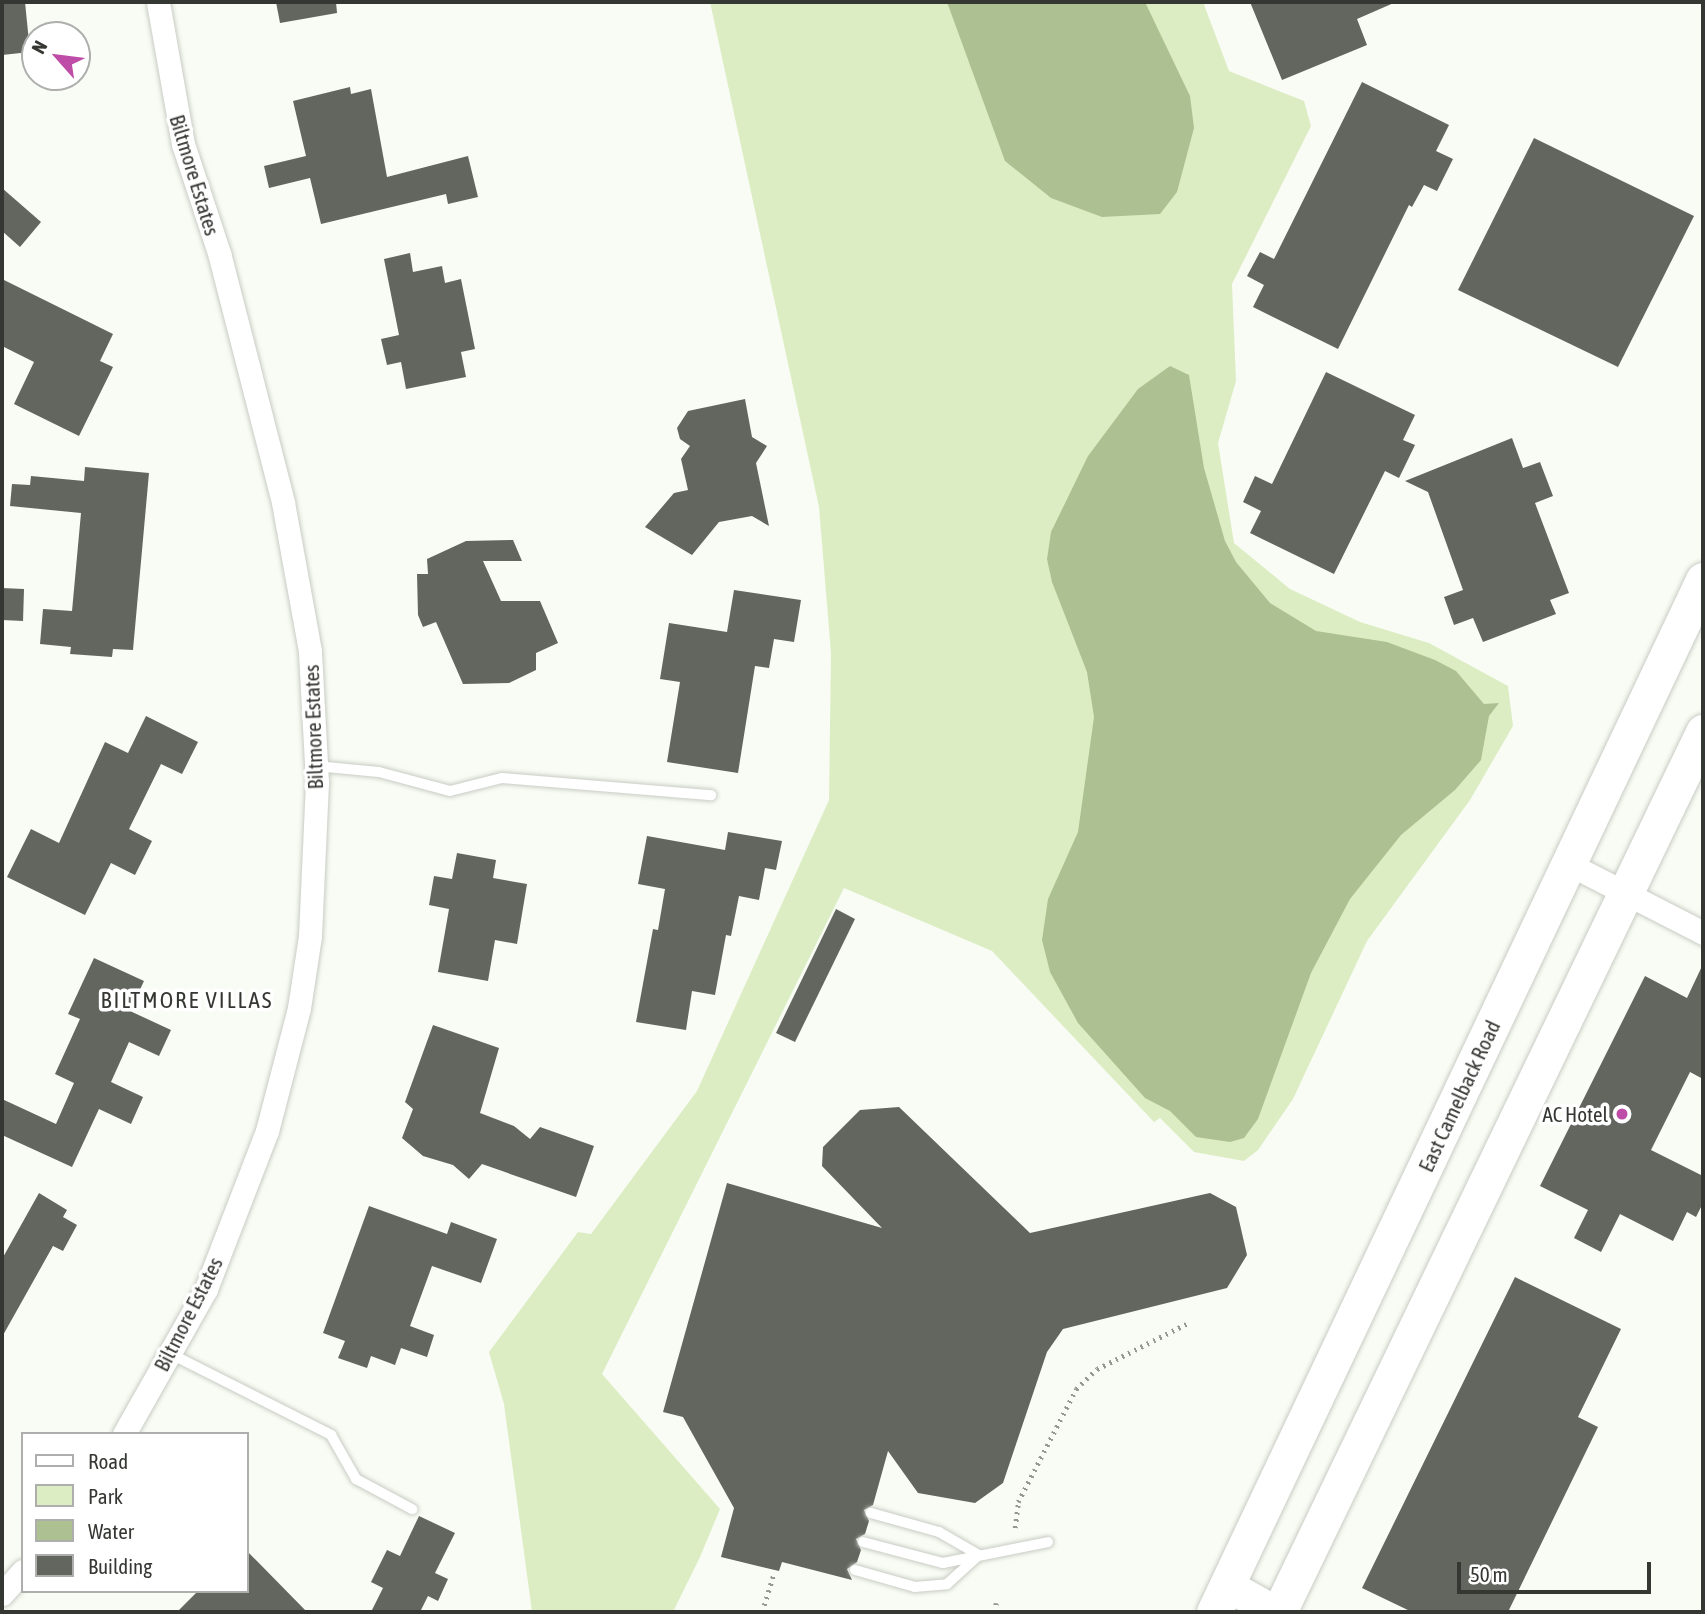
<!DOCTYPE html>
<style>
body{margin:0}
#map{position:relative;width:1705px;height:1614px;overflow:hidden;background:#f9fcf4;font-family:"Asap Condensed",sans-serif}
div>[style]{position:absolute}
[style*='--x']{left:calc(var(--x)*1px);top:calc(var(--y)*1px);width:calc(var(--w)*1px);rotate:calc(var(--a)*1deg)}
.green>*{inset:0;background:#dcedc4}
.water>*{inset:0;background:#adc092}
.building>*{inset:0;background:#63655f}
.path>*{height:4.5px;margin-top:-2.25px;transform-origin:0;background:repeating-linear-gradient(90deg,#959792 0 2px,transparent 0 7px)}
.roads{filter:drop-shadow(0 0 2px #c8ccc4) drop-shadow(0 0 2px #c8ccc4)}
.lane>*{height:10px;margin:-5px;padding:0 5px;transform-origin:5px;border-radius:5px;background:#fff}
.street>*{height:23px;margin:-11.5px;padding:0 11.5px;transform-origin:11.5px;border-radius:11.5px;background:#fff}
.secondary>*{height:32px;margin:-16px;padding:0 16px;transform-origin:16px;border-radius:16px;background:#fff}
.primary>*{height:35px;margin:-17.5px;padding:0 17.5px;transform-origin:17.5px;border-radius:17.5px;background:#fff}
.dots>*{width:19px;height:19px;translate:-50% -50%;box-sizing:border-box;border:4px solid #fff;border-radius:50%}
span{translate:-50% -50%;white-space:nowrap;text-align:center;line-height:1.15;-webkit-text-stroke:7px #fff;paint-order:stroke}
.street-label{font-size:21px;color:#353733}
.poi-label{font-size:21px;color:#353733}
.right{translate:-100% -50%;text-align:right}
.neighbourhood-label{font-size:23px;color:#353733;letter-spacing:2px}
.frame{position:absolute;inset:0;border:4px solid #353733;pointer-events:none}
.legend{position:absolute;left:21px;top:1432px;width:228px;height:161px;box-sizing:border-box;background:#fff;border:2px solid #aeafad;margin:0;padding:9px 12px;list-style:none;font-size:21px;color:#353733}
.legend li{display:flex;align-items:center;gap:14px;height:35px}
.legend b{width:35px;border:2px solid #aeafad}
.north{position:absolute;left:21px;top:21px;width:70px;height:70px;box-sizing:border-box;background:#fff;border:2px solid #aeafad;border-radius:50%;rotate:298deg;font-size:19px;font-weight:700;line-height:28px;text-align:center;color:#353733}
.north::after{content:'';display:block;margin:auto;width:24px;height:32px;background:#be4da8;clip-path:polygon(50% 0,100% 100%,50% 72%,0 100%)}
.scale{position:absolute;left:1457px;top:1562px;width:194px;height:32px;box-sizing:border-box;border:4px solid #353733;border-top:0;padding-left:9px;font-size:21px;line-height:24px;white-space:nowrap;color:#353733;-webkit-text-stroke:5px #fff;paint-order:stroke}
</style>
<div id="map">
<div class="green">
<div style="clip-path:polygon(710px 2px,1203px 2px,1229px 71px,1304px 101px,1311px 126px,1232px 284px,1236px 381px,1218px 443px,1234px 543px,1290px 589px,1360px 622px,1429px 643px,1508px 686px,1513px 726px,1470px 800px,1367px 941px,1293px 1099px,1258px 1150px,1244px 1161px,1194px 1152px,1160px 1118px,1154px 1122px,992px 951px,844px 888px,602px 1374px,720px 1509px,700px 1557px,673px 1612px,532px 1612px,504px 1404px,489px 1352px,578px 1232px,591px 1234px,697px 1091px,829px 800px,831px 653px,819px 507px)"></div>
</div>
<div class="water">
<div style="clip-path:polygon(947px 2px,1145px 2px,1190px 96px,1194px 128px,1177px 192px,1160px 214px,1102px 217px,1051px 198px,1005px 161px)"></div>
<div style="clip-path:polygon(1170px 366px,1189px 375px,1204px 468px,1225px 541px,1236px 562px,1270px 603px,1316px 631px,1387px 642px,1435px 660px,1456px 671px,1484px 704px,1499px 703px,1489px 716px,1481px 760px,1455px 790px,1401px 835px,1350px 899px,1311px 973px,1258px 1119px,1244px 1138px,1230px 1142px,1196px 1137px,1170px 1111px,1145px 1098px,1078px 1023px,1050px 972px,1042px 940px,1048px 899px,1078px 832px,1094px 717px,1087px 672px,1052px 582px,1047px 559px,1051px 532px,1088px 456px,1138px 389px)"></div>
</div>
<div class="building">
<div style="clip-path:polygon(2px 2px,25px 2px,30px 52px,2px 55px)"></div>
<div style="clip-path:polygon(276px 2px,336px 2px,337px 13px,280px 23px)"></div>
<div style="clip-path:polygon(1250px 2px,1396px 2px,1357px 19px,1367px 45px,1282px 80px)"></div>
<div style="clip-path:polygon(1362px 82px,1449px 125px,1436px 151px,1453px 159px,1437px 191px,1424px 185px,1412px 207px,1409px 205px,1338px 349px,1253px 307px,1264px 285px,1247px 276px,1260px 252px,1274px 259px)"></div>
<div style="clip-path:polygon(350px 87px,351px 94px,371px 89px,387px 177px,468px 156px,478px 197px,448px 204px,446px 194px,321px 224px,310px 178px,269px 188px,264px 166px,306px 156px,293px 101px)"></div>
<div style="clip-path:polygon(1534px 138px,1694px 216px,1618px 367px,1458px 290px)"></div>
<div style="clip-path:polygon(2px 188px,41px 222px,20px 247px,2px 231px)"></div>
<div style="clip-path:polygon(410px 253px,413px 272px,442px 266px,445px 283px,461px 279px,475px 349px,461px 352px,466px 377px,406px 389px,401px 362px,387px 365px,381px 339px,399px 335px,384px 259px)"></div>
<div style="clip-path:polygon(2px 279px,113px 334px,100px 361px,113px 367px,79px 436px,14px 404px,34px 362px,2px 346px)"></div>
<div style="clip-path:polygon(1326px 372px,1415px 415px,1403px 440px,1415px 445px,1399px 478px,1385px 471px,1334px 574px,1250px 533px,1261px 511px,1243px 502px,1255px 476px,1272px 484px)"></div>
<div style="clip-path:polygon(745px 399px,752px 437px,767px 446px,756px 463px,769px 526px,752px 516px,719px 522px,692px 555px,645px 527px,674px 493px,688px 490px,681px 459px,690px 446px,680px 439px,677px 428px,688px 411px)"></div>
<div style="clip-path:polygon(1512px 438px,1523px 468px,1540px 462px,1553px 496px,1535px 503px,1569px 593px,1550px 600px,1556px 614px,1483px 642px,1473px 618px,1454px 625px,1444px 597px,1463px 590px,1428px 492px,1405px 481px)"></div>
<div style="clip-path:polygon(85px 467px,149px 473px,133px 650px,113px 649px,112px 657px,70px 654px,71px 647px,40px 644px,43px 609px,72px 611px,81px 513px,10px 506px,12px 484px,30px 485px,31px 476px,84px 481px)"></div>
<div style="clip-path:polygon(513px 540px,522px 561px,483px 561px,501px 601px,540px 601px,558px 643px,536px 653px,536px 670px,509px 683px,463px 684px,436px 622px,423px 627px,418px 615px,417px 574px,428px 574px,427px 559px,466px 541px)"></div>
<div style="clip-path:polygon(2px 588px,24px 589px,23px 621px,2px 620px)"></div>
<div style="clip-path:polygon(734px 590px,801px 600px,794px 642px,774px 639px,769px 668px,755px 666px,738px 773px,667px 762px,680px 682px,660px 679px,669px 623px,727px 632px)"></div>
<div style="clip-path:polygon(146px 716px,198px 742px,182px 774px,161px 764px,129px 829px,152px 841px,135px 875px,111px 863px,85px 915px,7px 877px,31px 829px,59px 843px,105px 742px,128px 753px)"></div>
<div style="clip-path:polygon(728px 832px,782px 841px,776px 870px,765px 868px,759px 900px,739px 896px,731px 936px,726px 935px,715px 995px,692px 991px,686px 1030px,636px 1022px,653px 929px,658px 930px,665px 889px,638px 884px,647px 836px,725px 850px)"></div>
<div style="clip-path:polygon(457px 853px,496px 860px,493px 878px,527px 884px,517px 944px,495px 940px,488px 981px,438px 972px,449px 909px,429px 905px,434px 876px,452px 879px)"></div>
<div style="clip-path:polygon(836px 909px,855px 919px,795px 1042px,776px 1033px)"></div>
<div style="clip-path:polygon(94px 958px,144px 981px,130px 1011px,171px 1030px,159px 1056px,129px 1042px,111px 1082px,143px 1097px,131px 1124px,99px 1109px,72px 1167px,2px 1135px,2px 1099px,56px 1124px,74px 1083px,55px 1074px,80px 1019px,68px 1014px)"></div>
<div style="clip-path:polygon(1703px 964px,1703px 1079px,1690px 1072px,1651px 1150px,1703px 1176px,1703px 1203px,1696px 1217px,1687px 1212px,1673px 1241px,1620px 1214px,1601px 1252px,1574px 1238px,1588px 1210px,1540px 1186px,1645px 976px,1687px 998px)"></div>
<div style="clip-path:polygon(433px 1025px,499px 1048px,480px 1113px,514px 1126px,530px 1139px,540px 1127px,594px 1146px,576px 1197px,482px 1164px,469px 1179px,453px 1165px,423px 1156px,402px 1138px,413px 1109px,405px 1102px)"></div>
<div style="clip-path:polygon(899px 1107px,1030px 1233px,1210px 1193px,1236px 1207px,1247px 1255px,1227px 1288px,1063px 1329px,1047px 1352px,1003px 1483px,975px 1503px,918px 1493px,888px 1451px,873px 1505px,864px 1510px,869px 1521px,865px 1534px,856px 1539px,861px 1550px,857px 1562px,847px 1569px,852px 1580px,782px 1562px,779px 1571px,721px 1557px,734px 1508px,683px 1417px,663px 1412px,727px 1183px,882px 1228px,822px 1166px,823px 1147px,860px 1110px)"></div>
<div style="clip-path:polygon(39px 1193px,67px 1210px,63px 1217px,77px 1225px,63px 1251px,53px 1246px,2px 1337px,2px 1259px)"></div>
<div style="clip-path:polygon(369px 1206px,447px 1234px,451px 1222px,497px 1239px,481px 1283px,432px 1266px,410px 1326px,434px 1335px,427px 1357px,401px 1348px,395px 1365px,371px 1356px,367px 1368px,338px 1358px,345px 1341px,323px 1333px)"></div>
<div style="clip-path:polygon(1515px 1277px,1621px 1329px,1578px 1417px,1598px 1427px,1508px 1612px,1412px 1612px,1362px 1588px)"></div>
<div style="clip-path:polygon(419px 1516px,455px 1533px,435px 1573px,448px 1579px,438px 1601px,428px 1596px,420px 1612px,371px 1612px,383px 1588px,371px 1582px,387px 1550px,400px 1556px)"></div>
<div style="clip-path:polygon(247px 1551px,307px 1612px,177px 1612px,198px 1591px,247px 1591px)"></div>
</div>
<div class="path">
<div style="--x:1015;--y:1528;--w:26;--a:-83"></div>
<div style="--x:1018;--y:1502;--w:127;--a:-62.8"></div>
<div style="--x:1076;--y:1389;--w:29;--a:-44"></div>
<div style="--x:1097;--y:1369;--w:102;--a:-26.8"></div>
<div style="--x:762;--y:1612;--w:41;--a:-72.9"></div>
<div style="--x:995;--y:1612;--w:9;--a:-84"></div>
</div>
<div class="roads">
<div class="lane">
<div style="--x:316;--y:766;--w:63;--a:5.4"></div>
<div style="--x:379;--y:772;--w:73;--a:15"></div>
<div style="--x:450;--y:791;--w:54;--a:-14"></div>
<div style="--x:502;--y:778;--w:210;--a:4.7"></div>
<div style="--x:169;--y:1353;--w:182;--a:26.8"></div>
<div style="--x:331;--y:1435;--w:51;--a:60.4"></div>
<div style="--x:356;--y:1479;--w:64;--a:28.2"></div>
<div style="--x:863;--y:1542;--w:83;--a:14.7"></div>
<div style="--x:943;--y:1563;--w:107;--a:-11.3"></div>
<div style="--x:855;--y:1570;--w:62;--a:15.8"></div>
<div style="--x:915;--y:1587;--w:32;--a:-5"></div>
<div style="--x:947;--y:1584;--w:43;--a:-42.2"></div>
<div style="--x:979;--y:1555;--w:46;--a:-150.1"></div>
<div style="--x:939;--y:1532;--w:71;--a:-164.4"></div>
</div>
<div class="street">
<div style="--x:1569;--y:864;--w:151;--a:27.2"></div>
<div style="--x:124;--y:1434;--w:167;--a:-60.5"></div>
<div style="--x:206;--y:1289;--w:169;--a:-68.9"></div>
<div style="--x:267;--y:1131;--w:127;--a:-75.4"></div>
<div style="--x:299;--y:1008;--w:73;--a:-81.3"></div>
<div style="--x:310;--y:936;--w:154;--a:-87.4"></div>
<div style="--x:317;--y:782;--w:131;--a:-93.1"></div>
<div style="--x:310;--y:651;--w:151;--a:-100.3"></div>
<div style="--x:283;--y:502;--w:254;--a:-104.4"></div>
<div style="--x:220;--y:256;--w:118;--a:-108.3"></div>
<div style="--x:183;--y:144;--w:144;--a:-100"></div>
<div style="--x:2;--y:1594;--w:31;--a:-48"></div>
</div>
<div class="secondary">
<div style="--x:1227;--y:1585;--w:55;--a:29.4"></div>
</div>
<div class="primary">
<div style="--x:1214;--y:1612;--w:1142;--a:-64.65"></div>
<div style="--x:1279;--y:1612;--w:977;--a:-64.27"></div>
</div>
</div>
<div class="dots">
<div style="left:1622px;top:1114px;background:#be4da8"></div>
</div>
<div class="street-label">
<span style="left:195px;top:175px;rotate:73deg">Biltmore Estates</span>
<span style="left:313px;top:727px;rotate:-92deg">Biltmore Estates</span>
<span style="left:1459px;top:1096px;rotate:-65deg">East Camelback Road</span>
<span style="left:188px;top:1314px;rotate:-63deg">Biltmore Estates</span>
</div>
<div class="poi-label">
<span class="right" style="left:1608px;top:1114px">AC Hotel</span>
</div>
<div class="neighbourhood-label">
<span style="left:187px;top:1000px">BILTMORE VILLAS</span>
</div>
<div class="frame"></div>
<ul class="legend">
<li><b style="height:9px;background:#fff"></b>Road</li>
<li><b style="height:19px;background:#dcedc4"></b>Park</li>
<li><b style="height:19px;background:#adc092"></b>Water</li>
<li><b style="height:19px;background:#63655f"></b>Building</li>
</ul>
<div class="north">N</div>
<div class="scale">50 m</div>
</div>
